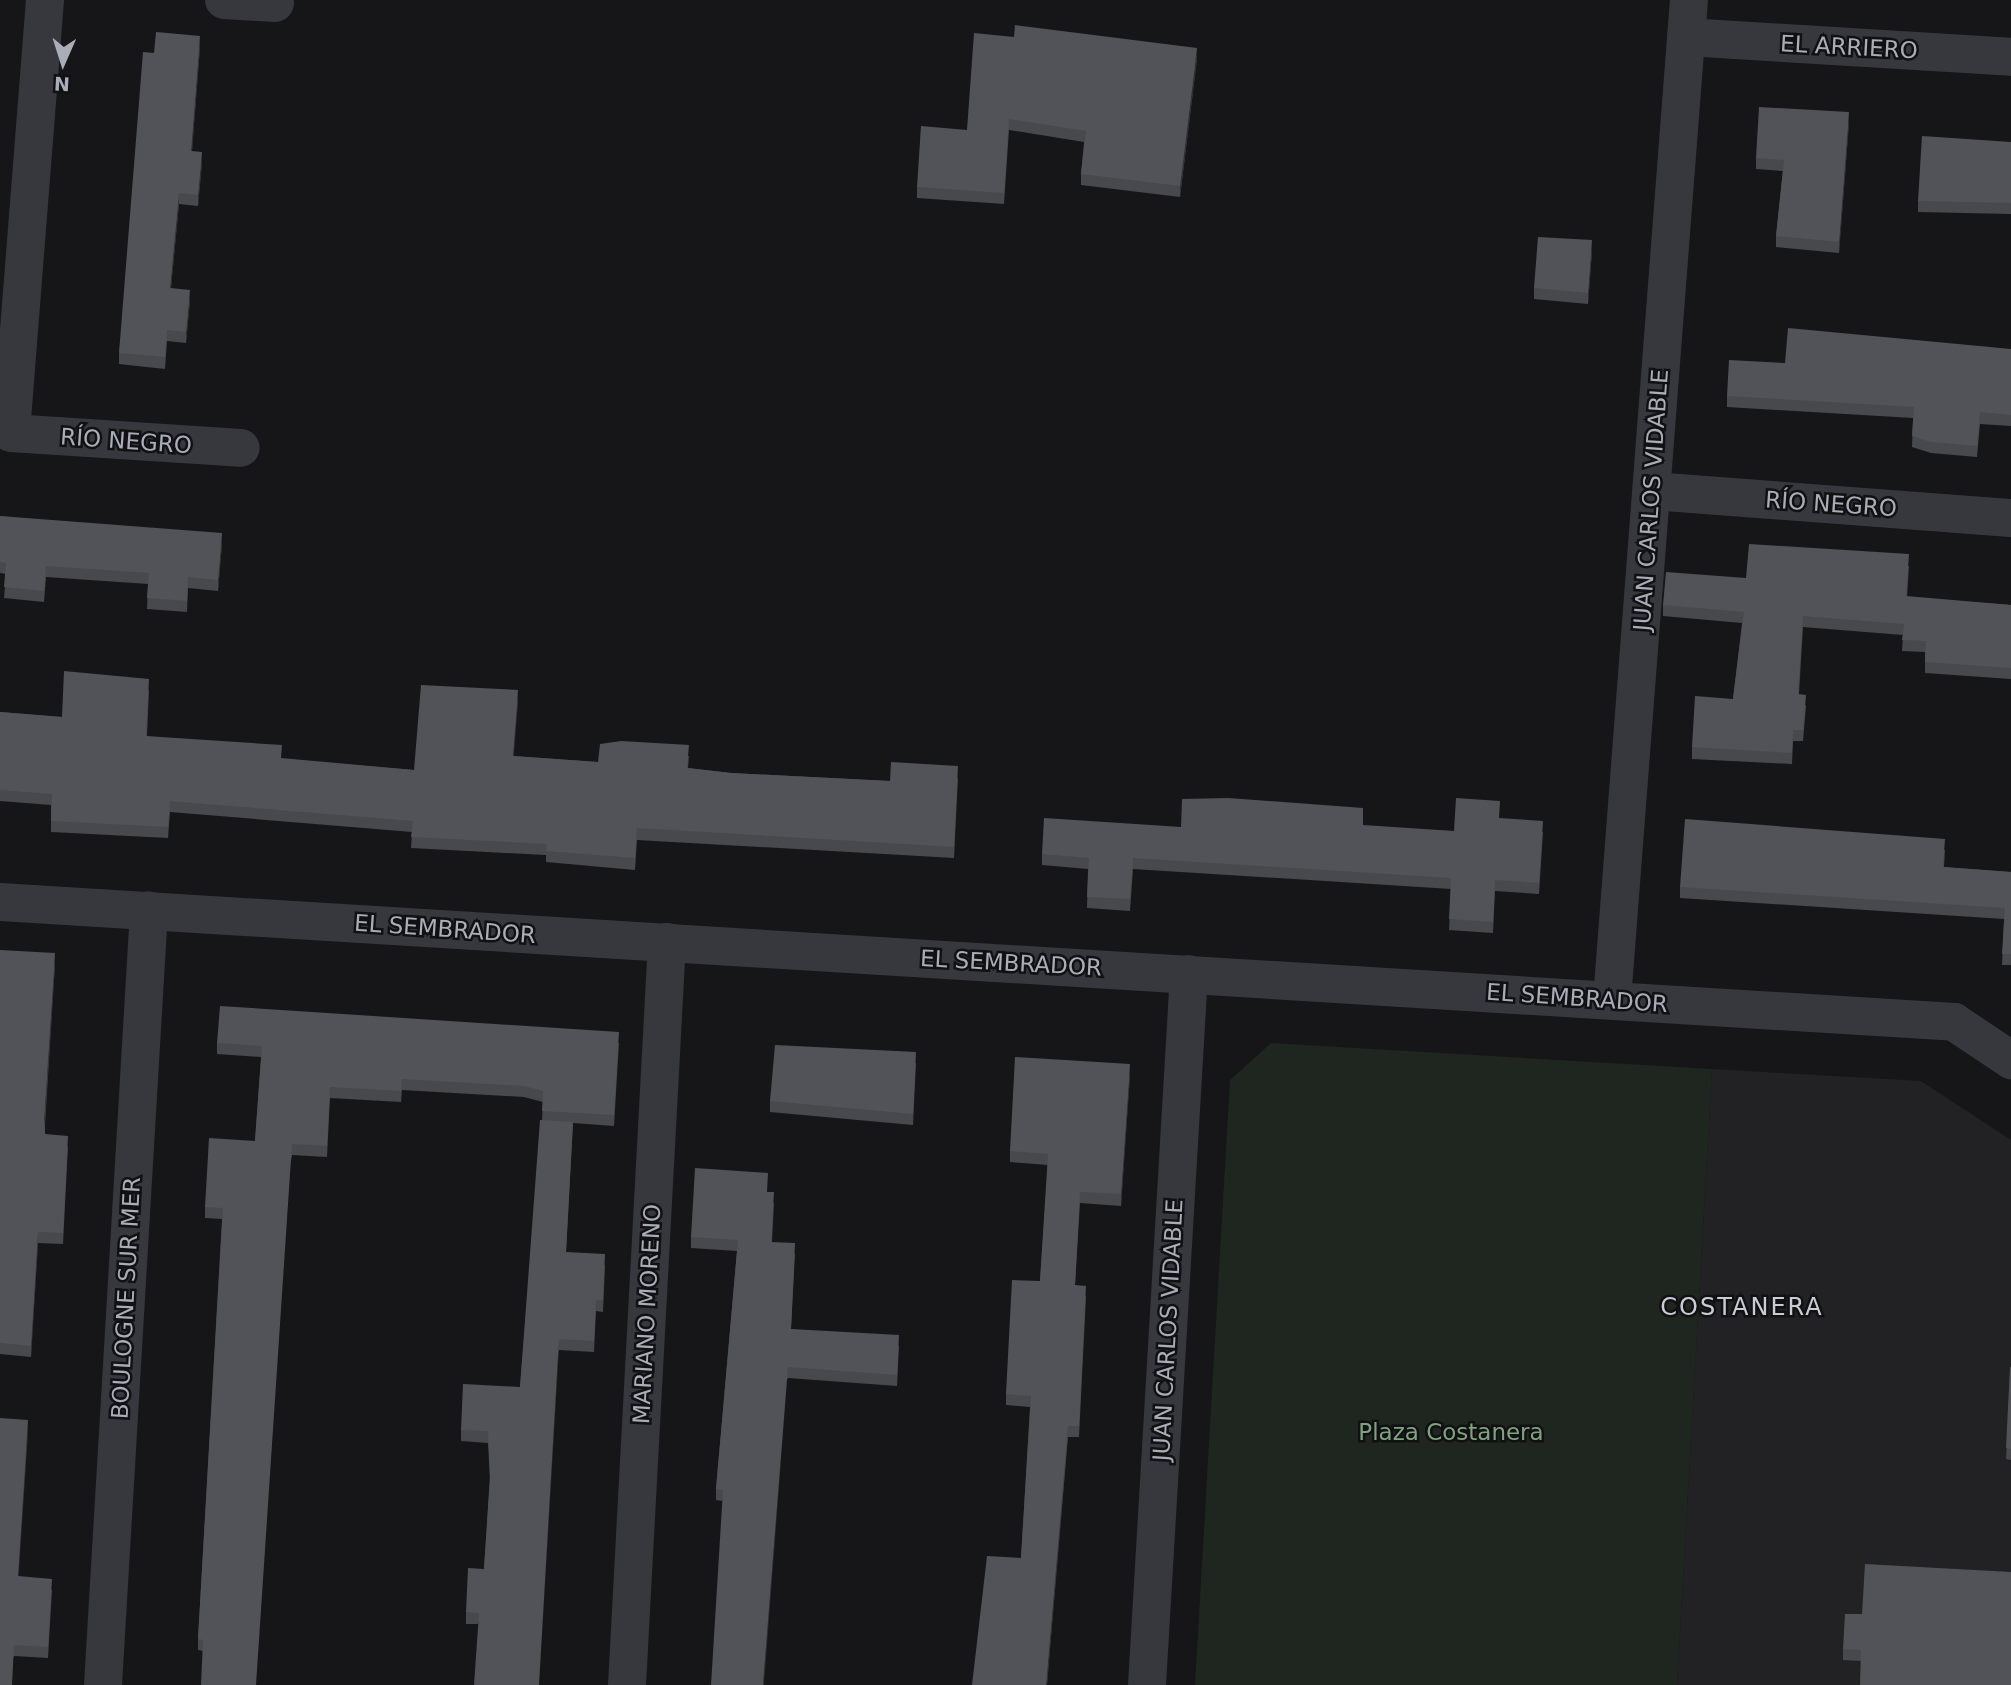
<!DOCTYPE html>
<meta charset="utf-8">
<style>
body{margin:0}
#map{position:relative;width:2011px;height:1685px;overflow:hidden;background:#161618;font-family:"DejaVu Sans",sans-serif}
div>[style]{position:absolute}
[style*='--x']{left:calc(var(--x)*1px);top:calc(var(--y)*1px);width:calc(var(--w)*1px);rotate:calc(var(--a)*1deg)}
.built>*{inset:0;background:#222225}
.green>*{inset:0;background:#1e261f}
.minor>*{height:38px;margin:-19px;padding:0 19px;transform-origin:19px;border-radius:19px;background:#37383d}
.wall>*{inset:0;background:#47494d}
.shaded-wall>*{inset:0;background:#2f3033}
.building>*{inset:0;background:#525359}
span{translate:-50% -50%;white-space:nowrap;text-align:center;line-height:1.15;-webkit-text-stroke:5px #111113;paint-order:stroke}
.street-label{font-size:23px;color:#a8adb8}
.park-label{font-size:23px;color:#7fa381}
.neighbourhood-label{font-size:24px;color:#c9ccd4;letter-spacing:2px}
.north{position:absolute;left:28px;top:28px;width:70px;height:70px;-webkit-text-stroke:5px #111113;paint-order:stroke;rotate:183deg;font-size:19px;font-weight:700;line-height:28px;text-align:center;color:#a8adb8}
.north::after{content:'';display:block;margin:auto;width:24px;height:32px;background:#a8adb8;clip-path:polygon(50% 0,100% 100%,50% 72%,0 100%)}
</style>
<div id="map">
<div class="built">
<div style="clip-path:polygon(1712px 1069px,1921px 1081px,2011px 1140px,2011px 1685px,1677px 1685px)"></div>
</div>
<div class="green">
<div style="clip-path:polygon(1271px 1043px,1712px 1069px,1677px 1685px,1195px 1685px,1230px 1080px)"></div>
</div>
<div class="minor">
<div style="--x:45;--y:0;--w:434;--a:94.5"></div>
<div style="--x:11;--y:433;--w:230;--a:3.7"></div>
<div style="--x:224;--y:0;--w:51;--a:3.4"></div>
<div style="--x:1686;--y:37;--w:326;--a:3.5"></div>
<div style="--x:1652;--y:491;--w:360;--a:4.3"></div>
<div style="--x:0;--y:902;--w:1958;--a:3.51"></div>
<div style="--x:1954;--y:1022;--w:69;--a:33.7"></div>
<div style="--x:1612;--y:1000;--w:1003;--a:-85.6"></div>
<div style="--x:103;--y:1685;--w:776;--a:-86.6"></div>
<div style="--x:627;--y:1685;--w:744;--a:-86.92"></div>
<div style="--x:1147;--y:1685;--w:712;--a:-86.62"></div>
</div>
<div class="wall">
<div style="clip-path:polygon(200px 47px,192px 151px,202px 163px,198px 206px,179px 204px,171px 288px,190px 301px,186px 343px,167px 341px,165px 369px,119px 364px,119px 353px,154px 53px)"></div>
<div style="clip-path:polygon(1197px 59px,1180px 197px,1081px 185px,1081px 174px,1084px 142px,1009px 130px,1004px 204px,917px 198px,917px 187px,967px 130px)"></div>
<div style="clip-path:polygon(1849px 123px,1839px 253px,1776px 247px,1776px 236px,1783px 171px,1756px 169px,1756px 158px)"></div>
<div style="clip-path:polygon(2011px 142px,2011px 214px,1918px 212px,1918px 201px)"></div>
<div style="clip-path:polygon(1592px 251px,1588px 304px,1534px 299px,1534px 288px)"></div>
<div style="clip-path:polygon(2011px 349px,2011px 426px,1980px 424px,1977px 457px,1931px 453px,1912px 447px,1913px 418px,1727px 407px,1727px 396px,1785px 363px)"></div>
<div style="clip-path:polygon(0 516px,222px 544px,218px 591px,188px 588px,187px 612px,147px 609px,148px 584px,46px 577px,44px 602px,4px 598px,6px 574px,0 573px)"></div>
<div style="clip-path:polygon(1909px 566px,1907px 597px,2011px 605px,2011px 679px,1925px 673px,1925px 652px,1902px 651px,1903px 635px,1803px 627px,1799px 694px,1806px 706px,1803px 741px,1793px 741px,1792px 764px,1692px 759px,1692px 747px,1733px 699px,1742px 623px,1663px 616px,1663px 605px,1746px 578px)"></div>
<div style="clip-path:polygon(149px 690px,147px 736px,281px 759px,414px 770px,518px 701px,513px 756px,598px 762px,689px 756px,688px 768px,731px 773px,890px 781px,958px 778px,954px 858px,637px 840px,635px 870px,546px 862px,546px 855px,411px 848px,412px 832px,170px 812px,168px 838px,51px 832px,51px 805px,0 801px,0 712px,62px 717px)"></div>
<div style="clip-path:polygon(1499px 818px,1543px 832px,1539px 894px,1495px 891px,1493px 933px,1449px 930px,1451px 889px,1133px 869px,1130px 911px,1087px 908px,1088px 869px,1042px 865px,1042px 854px,1181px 827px,1454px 831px)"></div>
<div style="clip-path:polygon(1945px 850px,1944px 867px,2011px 872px,2011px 965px,2002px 965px,2004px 919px,1680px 898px,1680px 887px)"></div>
<div style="clip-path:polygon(0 950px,55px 964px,45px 1125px,45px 1134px,68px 1147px,63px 1244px,38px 1243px,31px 1357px,0 1354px)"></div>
<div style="clip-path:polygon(217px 1043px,619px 1043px,614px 1126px,573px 1123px,566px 1252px,605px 1265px,603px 1312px,596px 1311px,594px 1352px,559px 1350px,478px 1624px,466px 1624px,466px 1612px,484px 1569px,490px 1481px,488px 1443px,461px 1441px,461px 1430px,520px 1387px,542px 1120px,543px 1102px,524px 1097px,402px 1090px,401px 1102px,330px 1098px,327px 1157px,292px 1155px,203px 1651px,198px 1650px,198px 1639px,222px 1219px,205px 1218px,205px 1207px,255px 1141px,261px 1057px,217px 1054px)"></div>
<div style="clip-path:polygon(916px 1063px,913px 1125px,770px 1112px,770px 1101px)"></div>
<div style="clip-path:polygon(1130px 1075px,1121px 1206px,1080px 1203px,1075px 1285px,1086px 1297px,1079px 1437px,1068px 1437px,1047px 1685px,972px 1685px,1021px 1558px,1030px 1407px,1006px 1405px,1006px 1394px,1040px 1281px,1048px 1165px,1010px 1162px,1010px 1151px)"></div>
<div style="clip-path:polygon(774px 1203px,772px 1242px,795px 1254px,791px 1329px,899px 1346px,897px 1386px,788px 1378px,722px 1501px,716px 1500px,716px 1489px,737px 1251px,691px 1248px,691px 1237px)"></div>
<div style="clip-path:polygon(2011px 1367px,2011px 1460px,2006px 1459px)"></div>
<div style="clip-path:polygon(28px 1431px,18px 1576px,52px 1590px,48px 1658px,14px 1656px,0 1685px)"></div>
<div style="clip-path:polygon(1862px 1614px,1861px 1661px,1843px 1660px,1843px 1649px)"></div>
</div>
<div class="shaded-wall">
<div style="clip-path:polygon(200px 36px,200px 47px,191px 162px,191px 151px)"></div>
<div style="clip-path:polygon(1197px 48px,1197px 59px,1180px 197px,1180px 186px)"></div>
<div style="clip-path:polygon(1849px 112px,1849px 123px,1839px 253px,1839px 242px)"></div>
<div style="clip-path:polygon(202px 152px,202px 163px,198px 206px,198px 195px)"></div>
<div style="clip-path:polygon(179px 193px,179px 204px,170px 299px,170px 288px)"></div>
<div style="clip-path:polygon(1592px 240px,1592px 251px,1588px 304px,1588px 293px)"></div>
<div style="clip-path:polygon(190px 290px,190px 301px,186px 343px,186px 332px)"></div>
<div style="clip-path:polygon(222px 533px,222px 544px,218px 591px,218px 580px)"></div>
<div style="clip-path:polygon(518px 690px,518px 701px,513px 767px,513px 756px)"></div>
<div style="clip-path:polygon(55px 953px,55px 964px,44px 1130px,44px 1119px)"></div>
<div style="clip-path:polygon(1130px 1064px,1130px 1075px,1121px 1206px,1121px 1194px)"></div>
<div style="clip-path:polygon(38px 1232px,38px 1243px,31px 1357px,31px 1346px)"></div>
<div style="clip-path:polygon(559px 1339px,559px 1350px,539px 1685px)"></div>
<div style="clip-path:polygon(788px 1367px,764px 1685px,763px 1685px)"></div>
<div style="clip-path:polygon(28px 1420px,28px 1431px,18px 1587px,18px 1576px)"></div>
<div style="clip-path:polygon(1068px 1426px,1047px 1685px,1046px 1685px)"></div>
</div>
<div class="building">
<div style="clip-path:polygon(1015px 25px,1197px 48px,1180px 186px,1081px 174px,1086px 131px,1009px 119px,1004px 193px,917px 187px,921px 126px,967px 130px,974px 33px,1014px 37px)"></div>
<div style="clip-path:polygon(156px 32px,200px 36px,191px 151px,202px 152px,198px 195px,179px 193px,170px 288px,190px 290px,186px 332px,167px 330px,165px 357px,119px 353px,143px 52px,154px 53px)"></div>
<div style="clip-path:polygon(1759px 107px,1849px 112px,1839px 242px,1776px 236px,1784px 160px,1756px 158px)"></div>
<div style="clip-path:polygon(1922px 136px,2011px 142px,2011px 203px,1918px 201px)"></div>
<div style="clip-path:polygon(1538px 237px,1592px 240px,1588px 293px,1534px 288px)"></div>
<div style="clip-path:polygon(1788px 328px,2011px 349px,2011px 415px,1980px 412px,1977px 446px,1931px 442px,1912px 436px,1914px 407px,1727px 396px,1729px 360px,1785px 363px)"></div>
<div style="clip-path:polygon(0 516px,222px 533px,218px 580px,188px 577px,187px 601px,147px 598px,149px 573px,46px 566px,44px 591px,4px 587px,6px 563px,0 562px)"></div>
<div style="clip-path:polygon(1749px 544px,1909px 554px,1905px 615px,1906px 596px,2011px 605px,2011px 668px,1925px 662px,1926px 641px,1902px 640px,1904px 624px,1803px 616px,1798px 694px,1806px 695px,1803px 730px,1793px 730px,1792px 753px,1692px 747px,1695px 696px,1733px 699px,1744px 612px,1663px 605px,1666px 572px,1746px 578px)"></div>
<div style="clip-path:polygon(64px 671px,149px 679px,146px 736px,282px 745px,281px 758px,414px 770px,421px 685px,518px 690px,513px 756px,598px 762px,600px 744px,621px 741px,689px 745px,687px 768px,731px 773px,890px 781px,891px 762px,958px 766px,954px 847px,637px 828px,635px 858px,546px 851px,547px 844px,411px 837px,413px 821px,170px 801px,168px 827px,51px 821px,52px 794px,0 790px,0 712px,62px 717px)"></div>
<div style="clip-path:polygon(1228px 798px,1363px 808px,1363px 825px,1454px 831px,1456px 798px,1500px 801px,1499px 818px,1543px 821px,1539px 883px,1495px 880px,1493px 922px,1449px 919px,1451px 878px,1133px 858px,1130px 899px,1087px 897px,1089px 858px,1042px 854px,1044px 818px,1181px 827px,1182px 799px)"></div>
<div style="clip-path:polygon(1685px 819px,1945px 839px,1943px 867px,2011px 872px,2011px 954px,2002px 954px,2005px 908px,1680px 887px)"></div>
<div style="clip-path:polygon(0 950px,55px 953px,44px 1119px,45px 1134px,68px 1136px,63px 1233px,38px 1232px,31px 1346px,0 1343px)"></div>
<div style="clip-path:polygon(220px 1006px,619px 1032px,614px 1115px,542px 1111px,543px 1091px,524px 1086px,402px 1079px,401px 1091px,330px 1087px,327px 1146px,292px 1144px,256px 1685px,201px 1685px,203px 1640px,198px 1639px,223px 1208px,205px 1207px,209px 1138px,255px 1141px,262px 1046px,217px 1043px)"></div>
<div style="clip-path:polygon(775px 1045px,916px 1052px,913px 1114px,770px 1101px)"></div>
<div style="clip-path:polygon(1015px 1057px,1130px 1064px,1121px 1194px,1080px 1192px,1075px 1285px,1086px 1286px,1079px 1426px,1068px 1426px,1046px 1685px,972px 1685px,987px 1556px,1021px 1558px,1031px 1396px,1006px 1394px,1012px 1280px,1040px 1281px,1048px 1154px,1010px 1151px)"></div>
<div style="clip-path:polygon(540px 1120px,573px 1122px,566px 1252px,605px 1254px,603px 1300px,596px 1300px,594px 1341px,559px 1339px,539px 1685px,474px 1685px,479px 1613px,466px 1612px,468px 1568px,484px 1569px,490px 1476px,488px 1431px,461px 1430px,463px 1384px,520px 1387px)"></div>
<div style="clip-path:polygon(695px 1168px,768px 1173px,767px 1192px,774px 1192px,771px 1242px,795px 1243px,791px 1329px,899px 1335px,897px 1375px,788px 1367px,763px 1685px,711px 1685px,723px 1490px,716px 1489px,738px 1240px,691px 1237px)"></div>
<div style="clip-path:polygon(2010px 1367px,2011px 1367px,2011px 1449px,2006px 1448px)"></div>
<div style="clip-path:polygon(0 1418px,28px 1420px,18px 1576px,52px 1579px,48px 1647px,14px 1645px,12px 1685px,0 1685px)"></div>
<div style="clip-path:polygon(1865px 1564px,2011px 1572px,2011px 1685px,1860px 1685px,1861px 1650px,1843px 1649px,1845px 1614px,1862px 1614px)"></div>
</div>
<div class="street-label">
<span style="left:1849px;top:47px;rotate:3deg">EL ARRIERO</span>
<span style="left:126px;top:441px;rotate:4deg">RÍO NEGRO</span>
<span style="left:1651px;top:500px;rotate:-86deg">JUAN CARLOS VIDABLE</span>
<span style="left:1831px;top:504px;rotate:4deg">RÍO NEGRO</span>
<span style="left:445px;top:929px;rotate:4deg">EL SEMBRADOR</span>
<span style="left:1011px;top:963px;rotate:3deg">EL SEMBRADOR</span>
<span style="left:1577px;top:998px;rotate:4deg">EL SEMBRADOR</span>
<span style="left:126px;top:1298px;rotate:-87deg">BOULOGNE SUR MER</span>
<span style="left:647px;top:1314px;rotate:-87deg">MARIANO MORENO</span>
<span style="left:1168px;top:1330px;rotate:-87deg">JUAN CARLOS VIDABLE</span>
</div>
<div class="park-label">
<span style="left:1451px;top:1432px">Plaza Costanera</span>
</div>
<div class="neighbourhood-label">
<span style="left:1742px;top:1308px">COSTANERA</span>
</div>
<div class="north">N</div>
</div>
